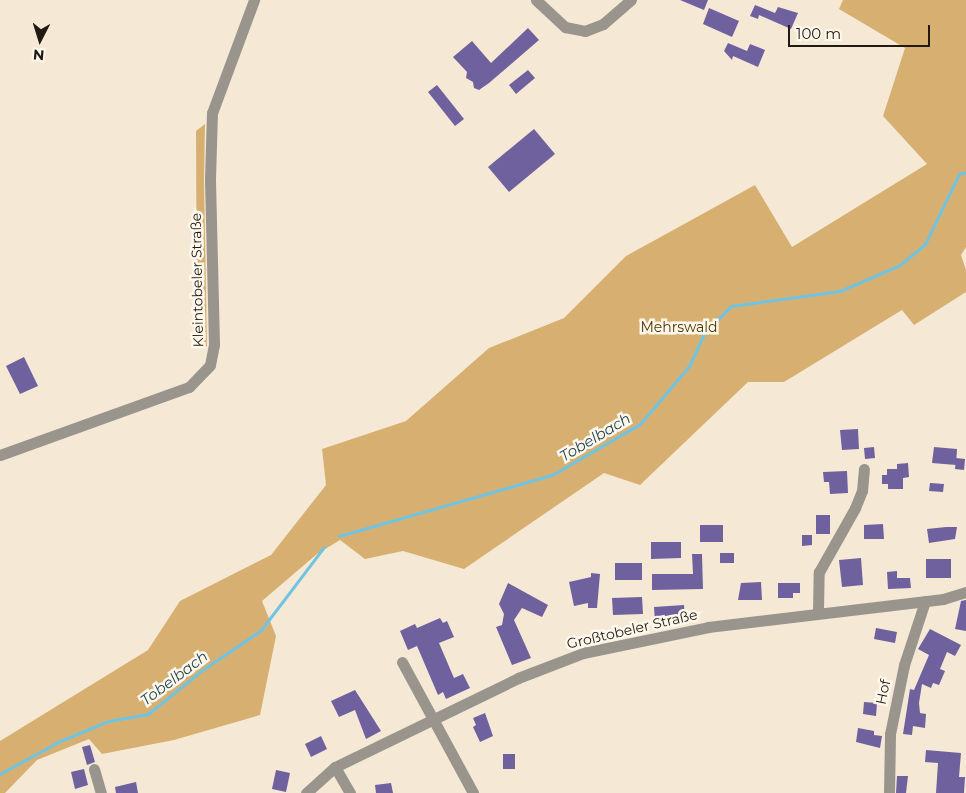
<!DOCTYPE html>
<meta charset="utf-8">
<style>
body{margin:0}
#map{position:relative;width:966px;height:793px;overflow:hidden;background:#f5e9d6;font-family:Montserrat,sans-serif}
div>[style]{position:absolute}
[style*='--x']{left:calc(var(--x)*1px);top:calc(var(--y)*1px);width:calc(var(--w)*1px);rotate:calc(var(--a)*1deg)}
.forest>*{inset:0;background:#d7b071}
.stream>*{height:3px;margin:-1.5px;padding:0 1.5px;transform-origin:1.5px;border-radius:1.5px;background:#70c4e2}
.building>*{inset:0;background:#6e619d}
.minor>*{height:11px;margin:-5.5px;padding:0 5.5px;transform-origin:5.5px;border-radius:5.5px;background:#99958d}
span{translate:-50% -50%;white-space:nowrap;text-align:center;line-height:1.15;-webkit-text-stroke:5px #fef7eb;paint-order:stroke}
.street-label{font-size:14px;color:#1f1b14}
.park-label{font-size:14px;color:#4e3500}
.water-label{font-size:15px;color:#234957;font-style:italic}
.north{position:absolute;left:15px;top:15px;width:50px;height:50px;-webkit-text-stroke:4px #fef7eb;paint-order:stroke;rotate:185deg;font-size:14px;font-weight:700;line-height:20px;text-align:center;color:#1f1b14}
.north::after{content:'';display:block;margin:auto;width:18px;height:22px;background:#1f1b14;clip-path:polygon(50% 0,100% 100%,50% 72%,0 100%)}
.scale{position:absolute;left:788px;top:25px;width:142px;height:22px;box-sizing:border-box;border:2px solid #1f1b14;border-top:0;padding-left:6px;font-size:15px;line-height:18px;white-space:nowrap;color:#1f1b14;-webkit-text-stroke:4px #fef7eb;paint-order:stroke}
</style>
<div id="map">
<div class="forest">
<div style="clip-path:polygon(843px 0,966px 0,966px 247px,961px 255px,966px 270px,966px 292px,914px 325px,902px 310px,784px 382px,748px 382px,640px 485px,604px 473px,464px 569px,403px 551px,365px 559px,340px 540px,317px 554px,262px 601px,276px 636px,260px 715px,174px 740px,102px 754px,89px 739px,37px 760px,5px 793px,0 793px,0 741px,148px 650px,180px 601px,271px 555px,326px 485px,322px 449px,406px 421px,489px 348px,564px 318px,626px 256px,755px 185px,792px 247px,927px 164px,883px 116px,905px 48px,839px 9px)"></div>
<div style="clip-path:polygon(205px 124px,204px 179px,207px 347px,197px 346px,196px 131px)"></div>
</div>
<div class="stream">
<div style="--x:339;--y:536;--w:222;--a:-16"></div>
<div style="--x:552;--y:475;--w:102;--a:-30.1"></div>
<div style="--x:640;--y:424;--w:76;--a:-49.8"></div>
<div style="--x:689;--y:366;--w:38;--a:-65"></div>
<div style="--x:705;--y:332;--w:37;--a:-45"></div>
<div style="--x:731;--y:306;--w:110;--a:-7.8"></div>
<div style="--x:840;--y:291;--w:65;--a:-23.4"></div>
<div style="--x:900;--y:265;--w:33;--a:-40"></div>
<div style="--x:925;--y:244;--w:78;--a:-64.1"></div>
<div style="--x:959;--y:174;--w:7;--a:-16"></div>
<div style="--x:0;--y:774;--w:66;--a:-28.9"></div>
<div style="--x:58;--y:742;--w:54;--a:-22.8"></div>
<div style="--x:108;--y:721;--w:41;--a:-9.9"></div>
<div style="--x:148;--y:714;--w:68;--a:-39.1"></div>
<div style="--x:201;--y:671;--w:73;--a:-34.3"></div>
<div style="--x:261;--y:630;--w:104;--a:-52.8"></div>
</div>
<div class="building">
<div style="clip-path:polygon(680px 0,708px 0,704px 10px)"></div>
<div style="clip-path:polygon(755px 5px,775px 13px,778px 7px,798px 13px,791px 29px,759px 15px,758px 19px,750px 16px)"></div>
<div style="clip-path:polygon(709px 8px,739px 21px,732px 37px,703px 24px)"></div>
<div style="clip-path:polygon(528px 28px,539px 40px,489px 83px,479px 90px,474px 88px,473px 82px,466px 78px,467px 72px,453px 57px,472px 41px,491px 63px)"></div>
<div style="clip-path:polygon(728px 43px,747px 51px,750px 44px,765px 50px,758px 67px,733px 56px,732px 60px,724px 51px)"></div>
<div style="clip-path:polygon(528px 70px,535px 78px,516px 94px,509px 85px)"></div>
<div style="clip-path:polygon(437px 85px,464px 119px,455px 126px,428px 92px)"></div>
<div style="clip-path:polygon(534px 129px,555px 154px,509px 192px,488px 167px)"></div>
<div style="clip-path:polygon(24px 357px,38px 386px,20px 394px,6px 366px)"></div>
<div style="clip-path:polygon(858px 429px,859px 449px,842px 450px,840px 430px)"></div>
<div style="clip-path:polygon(874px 447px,875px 458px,865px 459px,864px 448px)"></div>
<div style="clip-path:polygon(934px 447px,957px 449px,956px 465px,932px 463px)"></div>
<div style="clip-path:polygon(956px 458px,965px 459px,964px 470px,955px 469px)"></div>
<div style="clip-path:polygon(908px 463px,909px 477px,903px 478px,903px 489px,888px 489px,888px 484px,882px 484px,882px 475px,887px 475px,887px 469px,897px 469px,897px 464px)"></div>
<div style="clip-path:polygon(847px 471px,848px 493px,830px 494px,829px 482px,824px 482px,823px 472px)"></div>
<div style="clip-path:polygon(930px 483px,944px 484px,943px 492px,929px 491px)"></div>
<div style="clip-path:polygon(816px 515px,830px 515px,830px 534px,816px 534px)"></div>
<div style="clip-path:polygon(883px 524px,884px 539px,864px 539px,864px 525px)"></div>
<div style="clip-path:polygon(700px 525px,723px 525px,723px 542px,700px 542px)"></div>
<div style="clip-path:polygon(946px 527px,957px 527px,955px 539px,929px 543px,927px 529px)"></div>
<div style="clip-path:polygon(802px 535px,812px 535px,812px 545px,802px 546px)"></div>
<div style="clip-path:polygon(651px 542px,681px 542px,681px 558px,651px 559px)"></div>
<div style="clip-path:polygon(720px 553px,734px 553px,734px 563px,720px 563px)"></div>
<div style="clip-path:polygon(692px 554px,702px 554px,703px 589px,652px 590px,652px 574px,693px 574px)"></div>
<div style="clip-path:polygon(861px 558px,863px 585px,842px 587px,839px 560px)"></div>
<div style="clip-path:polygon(926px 559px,951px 559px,951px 578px,926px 578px)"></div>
<div style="clip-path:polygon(615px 563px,642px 563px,642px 580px,615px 580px)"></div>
<div style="clip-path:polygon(897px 571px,897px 578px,910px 578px,911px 588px,888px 589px,887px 572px)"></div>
<div style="clip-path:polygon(591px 573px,600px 574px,597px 608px,588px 608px,588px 603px,574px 606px,569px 582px,591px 577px)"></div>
<div style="clip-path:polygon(761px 582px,762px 600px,738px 600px,741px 583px)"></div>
<div style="clip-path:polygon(508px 583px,548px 605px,542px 617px,522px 608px,514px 620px,531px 658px,512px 665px,496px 627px,502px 625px,504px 614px,499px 604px)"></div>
<div style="clip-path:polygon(778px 583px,800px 583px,800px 593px,793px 593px,793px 598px,778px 598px)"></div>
<div style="clip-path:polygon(642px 597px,643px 614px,613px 615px,612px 598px)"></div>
<div style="clip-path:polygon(966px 600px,966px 631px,955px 629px,961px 601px)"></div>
<div style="clip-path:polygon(684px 605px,685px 622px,655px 623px,654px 607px)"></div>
<div style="clip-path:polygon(440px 618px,443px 623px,447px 621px,454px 637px,439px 643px,454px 678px,463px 674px,470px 688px,446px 699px,443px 692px,438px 695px,417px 646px,408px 650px,400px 631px,415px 624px,417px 628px)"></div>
<div style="clip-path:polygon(876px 628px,897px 632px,895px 643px,874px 639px)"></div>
<div style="clip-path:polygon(930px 629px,961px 645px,955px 656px,947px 652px,940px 669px,945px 671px,939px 685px,933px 683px,931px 688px,922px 684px,919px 703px,920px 713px,926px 714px,925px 728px,913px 726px,912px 735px,903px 734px,910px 689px,914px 690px,929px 655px,918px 649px)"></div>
<div style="clip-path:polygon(355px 690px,381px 731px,366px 739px,355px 710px,339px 717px,331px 701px)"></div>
<div style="clip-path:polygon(864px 702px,877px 703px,876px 716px,863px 714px)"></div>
<div style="clip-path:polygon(485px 713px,493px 736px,480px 742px,473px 727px,476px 725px,473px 718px)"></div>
<div style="clip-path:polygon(858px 728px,874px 731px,874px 735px,882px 736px,880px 748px,856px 742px)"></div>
<div style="clip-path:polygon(321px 736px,327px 749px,311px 757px,305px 744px)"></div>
<div style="clip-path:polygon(90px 745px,95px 762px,87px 765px,82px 747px)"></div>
<div style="clip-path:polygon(926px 750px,961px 753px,959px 777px,965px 777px,964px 793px,936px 793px,938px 763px,925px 762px)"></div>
<div style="clip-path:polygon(503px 754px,515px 754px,515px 769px,503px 769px)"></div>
<div style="clip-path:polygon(84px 769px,88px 785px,75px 789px,71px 772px)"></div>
<div style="clip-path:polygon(276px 770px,290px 773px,286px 792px,272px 789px)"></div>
<div style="clip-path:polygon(897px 776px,908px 776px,906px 793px,896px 793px)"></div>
<div style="clip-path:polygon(136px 782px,138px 793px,116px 793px,115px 787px)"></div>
<div style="clip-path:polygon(391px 783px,393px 793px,376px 793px,375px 785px)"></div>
</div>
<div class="minor">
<div style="--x:536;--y:0;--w:40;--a:43"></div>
<div style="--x:565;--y:27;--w:20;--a:11"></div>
<div style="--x:585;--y:31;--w:19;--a:-21"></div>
<div style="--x:603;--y:24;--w:37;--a:-41"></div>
<div style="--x:0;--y:455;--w:201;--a:-19.8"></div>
<div style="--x:189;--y:387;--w:30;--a:-46"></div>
<div style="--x:210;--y:365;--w:21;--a:-79"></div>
<div style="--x:214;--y:344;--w:165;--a:-91.4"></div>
<div style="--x:210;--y:179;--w:66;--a:-88.3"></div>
<div style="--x:212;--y:113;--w:121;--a:-69.6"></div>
<div style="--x:818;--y:611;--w:39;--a:-89"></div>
<div style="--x:819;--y:572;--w:73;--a:-60.6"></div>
<div style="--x:855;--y:508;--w:18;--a:-68"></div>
<div style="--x:862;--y:491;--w:22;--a:-85"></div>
<div style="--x:402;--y:662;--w:149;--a:61.5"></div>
<div style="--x:335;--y:767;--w:30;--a:60"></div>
<div style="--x:94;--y:769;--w:25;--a:74"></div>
<div style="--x:306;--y:793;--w:39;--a:-42"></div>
<div style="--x:335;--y:767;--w:203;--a:-25.9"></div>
<div style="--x:518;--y:678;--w:70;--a:-21"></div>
<div style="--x:583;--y:653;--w:128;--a:-11.7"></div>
<div style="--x:708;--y:627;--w:237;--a:-6.8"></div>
<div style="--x:943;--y:599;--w:24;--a:-17"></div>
<div style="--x:889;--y:793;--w:59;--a:-89"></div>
<div style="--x:890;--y:734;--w:70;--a:-78.5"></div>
<div style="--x:904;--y:665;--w:67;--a:-71.8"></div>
</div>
<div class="street-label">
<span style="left:197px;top:280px;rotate:-91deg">Kleintobeler Straße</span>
<span style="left:632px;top:629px;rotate:-13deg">Großtobeler Straße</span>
<span style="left:883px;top:692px;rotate:-78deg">Hof</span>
</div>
<div class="park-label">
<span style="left:679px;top:327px">Mehrswald</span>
</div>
<div class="water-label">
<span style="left:595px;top:437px;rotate:-31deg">Tobelbach</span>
<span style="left:174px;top:678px;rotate:-37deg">Tobelbach</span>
</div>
<div class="north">N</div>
<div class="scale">100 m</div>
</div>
